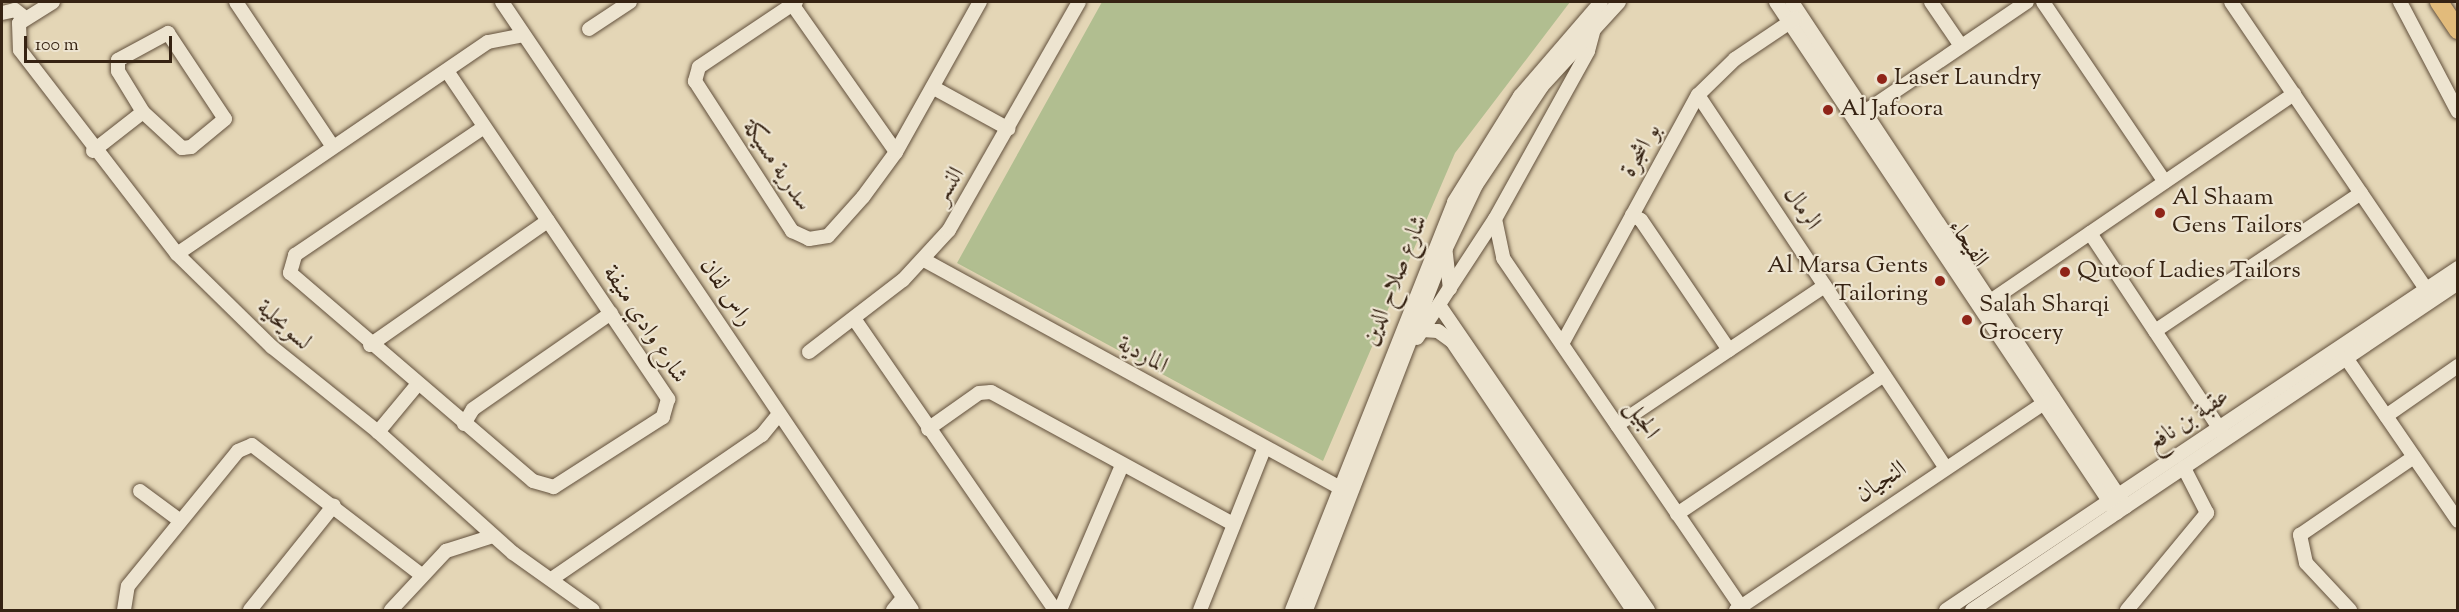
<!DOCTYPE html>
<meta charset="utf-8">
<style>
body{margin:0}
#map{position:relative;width:2459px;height:612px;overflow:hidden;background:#e4d6b6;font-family:"Sorts Mill Goudy",Amiri,serif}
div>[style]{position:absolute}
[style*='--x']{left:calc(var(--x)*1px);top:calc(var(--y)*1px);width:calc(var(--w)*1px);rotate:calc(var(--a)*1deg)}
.green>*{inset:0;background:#b1be90}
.roads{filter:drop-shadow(0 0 2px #62503c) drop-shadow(0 0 2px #62503c)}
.minor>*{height:14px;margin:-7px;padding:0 7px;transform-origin:7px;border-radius:7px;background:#ede4d0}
.major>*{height:18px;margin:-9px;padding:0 9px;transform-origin:9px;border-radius:9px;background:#e2bb7b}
.dots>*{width:16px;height:16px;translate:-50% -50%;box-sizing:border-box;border:3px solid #ede4d0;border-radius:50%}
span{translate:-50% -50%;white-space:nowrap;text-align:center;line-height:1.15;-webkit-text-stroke:4.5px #ede4d0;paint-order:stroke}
.poi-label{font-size:24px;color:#362313}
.left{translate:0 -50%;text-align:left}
.right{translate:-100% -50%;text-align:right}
.street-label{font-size:24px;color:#362313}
.frame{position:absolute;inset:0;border:3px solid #362313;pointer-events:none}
.scale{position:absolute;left:24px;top:36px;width:148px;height:27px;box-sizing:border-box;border:3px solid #362313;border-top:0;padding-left:8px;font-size:18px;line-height:21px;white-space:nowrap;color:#362313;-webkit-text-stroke:4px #ede4d0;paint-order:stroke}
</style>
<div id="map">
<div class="green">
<div style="clip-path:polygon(1102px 2px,1570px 2px,1455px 153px,1323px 461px,957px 263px)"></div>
</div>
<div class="roads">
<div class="minor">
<div style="--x:53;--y:2;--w:40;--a:148"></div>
<div style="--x:19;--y:23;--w:27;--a:88"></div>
<div style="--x:20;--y:50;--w:257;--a:52.4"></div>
<div style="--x:177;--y:254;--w:133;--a:44.4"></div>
<div style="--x:272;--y:347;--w:136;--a:38.7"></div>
<div style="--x:378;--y:432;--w:181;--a:41.9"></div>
<div style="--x:513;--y:553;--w:98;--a:35.5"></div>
<div style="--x:236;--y:2;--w:174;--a:56.2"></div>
<div style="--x:502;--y:2;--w:733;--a:56.01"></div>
<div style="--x:796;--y:2;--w:117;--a:146.2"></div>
<div style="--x:699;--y:67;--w:15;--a:106"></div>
<div style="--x:695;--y:81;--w:179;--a:57.1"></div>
<div style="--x:792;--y:231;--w:19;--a:25"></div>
<div style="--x:809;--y:239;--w:19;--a:-9"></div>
<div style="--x:828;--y:236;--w:52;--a:-48.1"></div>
<div style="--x:863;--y:197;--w:56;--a:-53.7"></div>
<div style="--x:896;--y:152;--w:172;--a:-60.8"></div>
<div style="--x:1776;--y:2;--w:614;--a:56.28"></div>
<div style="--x:1792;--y:2;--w:605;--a:56.52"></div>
<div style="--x:1931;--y:2;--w:53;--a:55.7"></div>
<div style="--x:2043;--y:2;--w:217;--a:55.9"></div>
<div style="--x:2231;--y:2;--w:354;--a:55.8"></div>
<div style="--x:2400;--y:2;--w:124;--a:62.2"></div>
<div style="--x:792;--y:4;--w:181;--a:54.9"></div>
<div style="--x:2;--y:13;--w:13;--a:-13"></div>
<div style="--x:15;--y:10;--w:11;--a:38"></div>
<div style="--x:589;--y:29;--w:49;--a:-33.4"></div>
<div style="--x:447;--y:71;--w:396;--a:56"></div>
<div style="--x:668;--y:399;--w:19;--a:106"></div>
<div style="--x:663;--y:417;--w:130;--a:147.3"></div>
<div style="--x:554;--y:487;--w:22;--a:-164"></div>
<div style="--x:533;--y:481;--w:320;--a:-139.4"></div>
<div style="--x:290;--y:273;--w:19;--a:-74"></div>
<div style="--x:295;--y:255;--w:228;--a:-34.1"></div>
<div style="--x:934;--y:88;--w:85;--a:28.7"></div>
<div style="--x:1698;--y:95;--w:447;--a:56.4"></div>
<div style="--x:1857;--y:117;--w:205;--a:-34.1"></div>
<div style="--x:93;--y:151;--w:63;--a:-38"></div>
<div style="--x:143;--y:112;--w:48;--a:-121.4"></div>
<div style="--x:118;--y:71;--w:11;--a:-90"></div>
<div style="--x:118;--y:60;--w:57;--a:-28.4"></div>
<div style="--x:168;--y:33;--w:103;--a:56.5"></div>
<div style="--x:225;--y:119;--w:44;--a:140.5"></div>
<div style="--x:191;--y:147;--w:9;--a:174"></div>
<div style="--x:182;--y:148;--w:53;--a:-137.3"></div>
<div style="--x:1632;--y:215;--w:10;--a:29"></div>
<div style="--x:1641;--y:220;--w:157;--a:55.9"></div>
<div style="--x:1495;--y:219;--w:40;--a:78"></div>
<div style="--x:1503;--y:258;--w:422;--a:55.7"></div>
<div style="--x:2090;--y:233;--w:241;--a:56.5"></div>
<div style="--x:1445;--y:246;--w:43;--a:83.4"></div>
<div style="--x:177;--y:254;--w:376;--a:-34.3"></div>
<div style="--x:488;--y:42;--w:36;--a:-11"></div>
<div style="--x:924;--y:260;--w:481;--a:28.7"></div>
<div style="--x:1986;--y:304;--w:373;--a:-34.3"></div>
<div style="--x:1439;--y:305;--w:370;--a:55.6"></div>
<div style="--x:855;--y:320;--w:352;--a:55.4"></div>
<div style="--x:1422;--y:330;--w:16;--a:4"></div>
<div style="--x:1438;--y:331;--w:17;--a:36"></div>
<div style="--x:1452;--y:341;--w:324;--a:56.1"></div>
<div style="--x:2155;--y:331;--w:248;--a:-33.8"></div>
<div style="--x:1417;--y:338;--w:142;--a:-56.8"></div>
<div style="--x:1495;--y:219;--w:192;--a:-61"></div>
<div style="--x:1588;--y:51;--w:27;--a:-75"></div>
<div style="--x:1562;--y:344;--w:284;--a:-61.4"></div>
<div style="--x:1698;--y:95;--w:52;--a:-44.2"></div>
<div style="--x:1735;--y:59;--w:73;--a:-33.9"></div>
<div style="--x:370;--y:345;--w:217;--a:-34.9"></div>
<div style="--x:809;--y:352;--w:118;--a:-37.5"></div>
<div style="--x:903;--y:280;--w:68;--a:-47.4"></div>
<div style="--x:949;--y:230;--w:262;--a:-60.3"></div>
<div style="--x:2342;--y:352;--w:205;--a:55.5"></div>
<div style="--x:2386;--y:416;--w:88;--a:-34.8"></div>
<div style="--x:464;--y:424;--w:17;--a:-59"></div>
<div style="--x:473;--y:409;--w:168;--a:-34.8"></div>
<div style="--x:1617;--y:425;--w:250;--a:-33.8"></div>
<div style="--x:928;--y:429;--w:62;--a:-35.2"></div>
<div style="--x:979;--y:393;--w:12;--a:-5"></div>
<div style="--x:991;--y:392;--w:276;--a:28.6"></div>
<div style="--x:378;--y:432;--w:61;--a:-50.3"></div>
<div style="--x:140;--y:491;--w:49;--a:36.6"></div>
<div style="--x:1677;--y:514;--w:249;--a:-33.9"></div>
<div style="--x:553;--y:578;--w:253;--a:-34.4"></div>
<div style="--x:762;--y:435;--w:27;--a:-51"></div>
<div style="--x:124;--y:610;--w:24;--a:-81"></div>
<div style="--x:128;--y:586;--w:174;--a:-50.8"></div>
<div style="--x:238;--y:451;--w:15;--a:-23"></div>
<div style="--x:252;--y:445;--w:212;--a:37.5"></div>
<div style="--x:250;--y:610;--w:134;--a:-51.3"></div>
<div style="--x:391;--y:610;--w:81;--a:-47"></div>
<div style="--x:446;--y:551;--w:49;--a:-17.7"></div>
<div style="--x:893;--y:610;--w:16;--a:-50"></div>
<div style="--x:1060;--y:610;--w:158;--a:-66.8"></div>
<div style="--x:1200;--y:610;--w:173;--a:-68.3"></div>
<div style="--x:1292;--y:610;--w:439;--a:-68.3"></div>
<div style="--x:1454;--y:202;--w:125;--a:-58.1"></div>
<div style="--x:1520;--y:96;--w:124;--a:-49.2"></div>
<div style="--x:1306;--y:610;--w:388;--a:-68.9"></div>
<div style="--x:1446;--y:248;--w:70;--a:-64.5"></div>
<div style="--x:1476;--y:185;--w:119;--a:-56.3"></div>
<div style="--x:1542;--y:86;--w:114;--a:-47.5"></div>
<div style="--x:1736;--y:610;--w:382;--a:-33.9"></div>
<div style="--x:1946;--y:610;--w:616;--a:-33.74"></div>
<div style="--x:1972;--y:610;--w:586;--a:-33.93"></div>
<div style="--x:2127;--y:610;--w:126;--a:-50.5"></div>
<div style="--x:2207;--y:513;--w:51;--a:-117.1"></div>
<div style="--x:2350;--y:610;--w:64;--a:-133.1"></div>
<div style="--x:2306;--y:563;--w:29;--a:-102"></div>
<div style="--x:2300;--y:535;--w:138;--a:-34.4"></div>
</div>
<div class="major">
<div style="--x:2439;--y:2;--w:34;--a:56"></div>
</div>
</div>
<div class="dots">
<div style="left:1882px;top:79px;background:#8f2418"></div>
<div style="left:1828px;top:110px;background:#8f2418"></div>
<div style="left:2160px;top:213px;background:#8f2418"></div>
<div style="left:2065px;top:272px;background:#8f2418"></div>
<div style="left:1940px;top:281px;background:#8f2418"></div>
<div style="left:1967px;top:320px;background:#8f2418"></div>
</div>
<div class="poi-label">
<span class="left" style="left:1894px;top:79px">Laser Laundry</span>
<span class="left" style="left:1840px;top:110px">Al Jafoora</span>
<span class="left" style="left:2172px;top:213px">Al Shaam<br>Gens Tailors</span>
<span class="right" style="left:1928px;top:281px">Al Marsa Gents<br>Tailoring</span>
<span class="left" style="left:2077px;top:272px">Qutoof Ladies Tailors</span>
<span class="left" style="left:1979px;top:320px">Salah Sharqi<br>Grocery</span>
</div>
<div class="street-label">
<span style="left:1642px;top:151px;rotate:-61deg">بو اشجرة</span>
<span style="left:776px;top:166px;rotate:56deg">سدرية مسيكة</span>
<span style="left:950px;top:186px;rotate:-58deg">النسر</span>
<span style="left:1801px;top:209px;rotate:56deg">الرمال</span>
<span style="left:1967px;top:244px;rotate:56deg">الفيحاء</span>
<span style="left:1396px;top:281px;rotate:-68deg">شارع صلاح الدين</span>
<span style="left:725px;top:293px;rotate:56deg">راس لفان</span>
<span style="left:644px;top:325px;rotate:57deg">شارع وادي منيفة</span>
<span style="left:283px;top:326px;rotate:41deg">لسويحلية</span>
<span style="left:1142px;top:356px;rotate:29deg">الماردية</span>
<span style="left:1641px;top:420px;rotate:56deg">الجيل</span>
<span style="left:2189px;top:421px;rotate:-34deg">عقبة بن نافع</span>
<span style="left:1882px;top:483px;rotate:-34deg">النجيان</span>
</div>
<div class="frame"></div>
<div class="scale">100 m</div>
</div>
